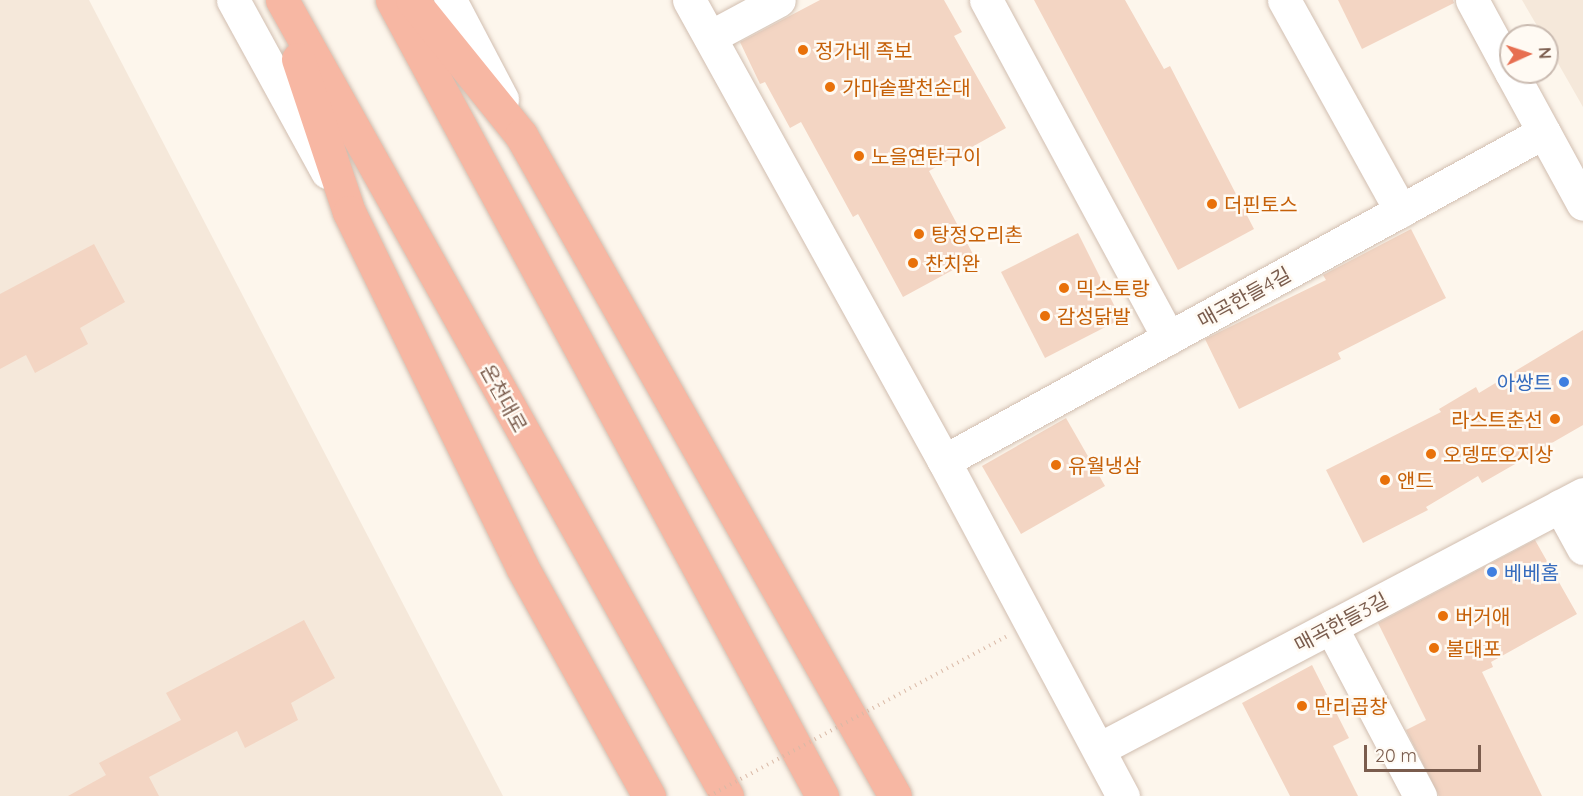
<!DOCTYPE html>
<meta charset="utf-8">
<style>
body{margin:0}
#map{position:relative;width:1583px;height:796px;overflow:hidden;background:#fdf6ec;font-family:Quicksand,"Noto Sans KR",sans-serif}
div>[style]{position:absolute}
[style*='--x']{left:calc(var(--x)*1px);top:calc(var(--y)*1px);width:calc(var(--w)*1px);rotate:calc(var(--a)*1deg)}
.residential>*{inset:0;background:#f5e8da}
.building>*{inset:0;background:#f3d5c3}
.roads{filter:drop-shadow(0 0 2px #d1beb0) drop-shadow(0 0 2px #d1beb0)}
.minor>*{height:33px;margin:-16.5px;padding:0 16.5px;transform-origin:16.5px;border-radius:16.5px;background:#fff}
.highway>*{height:33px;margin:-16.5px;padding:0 16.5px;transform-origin:16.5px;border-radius:16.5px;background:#f7b7a3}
.path-bridge>*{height:4px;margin-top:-2px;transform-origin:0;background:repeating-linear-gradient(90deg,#d9b8a5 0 1.5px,transparent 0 6px)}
.dots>*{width:16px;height:16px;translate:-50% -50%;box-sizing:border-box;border:3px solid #fffaf3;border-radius:50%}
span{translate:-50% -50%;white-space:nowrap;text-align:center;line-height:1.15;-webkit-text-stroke:5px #fffaf3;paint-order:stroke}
.food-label{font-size:20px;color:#c56008}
.left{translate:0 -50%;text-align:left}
.right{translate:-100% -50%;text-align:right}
.street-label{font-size:20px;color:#7a5c4d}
.shop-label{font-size:20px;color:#366cbe}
.north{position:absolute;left:1499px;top:24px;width:60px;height:60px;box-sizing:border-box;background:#fffaf3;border:2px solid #cabbb1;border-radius:50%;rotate:87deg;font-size:16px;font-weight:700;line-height:24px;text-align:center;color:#7a5c4d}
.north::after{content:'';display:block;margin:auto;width:21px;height:27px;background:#e76f51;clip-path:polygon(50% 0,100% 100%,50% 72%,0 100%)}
.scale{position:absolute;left:1364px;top:745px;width:117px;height:27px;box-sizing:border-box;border:3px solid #7a5c4d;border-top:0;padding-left:8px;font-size:18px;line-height:21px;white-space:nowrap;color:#7a5c4d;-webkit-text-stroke:4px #fffaf3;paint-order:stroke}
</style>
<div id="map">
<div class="residential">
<div style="clip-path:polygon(0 0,89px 0,503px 796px,0 796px)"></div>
<div style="clip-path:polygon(1522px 0,1583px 0,1583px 107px,1547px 44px,1547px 36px,1543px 36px)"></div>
</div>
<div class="building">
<div style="clip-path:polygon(820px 0,944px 0,962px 32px,954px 36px,1006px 128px,929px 171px,975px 258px,903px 297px,858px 214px,853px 217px,801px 122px,790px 128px,765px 82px,760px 84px,740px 42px)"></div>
<div style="clip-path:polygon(1034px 0,1125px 0,1164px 69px,1170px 66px,1254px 229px,1178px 270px)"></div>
<div style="clip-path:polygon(1338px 0,1453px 0,1454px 3px,1362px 49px)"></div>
<div style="clip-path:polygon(1411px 229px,1446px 298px,1338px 353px,1341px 359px,1239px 409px,1205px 339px,1326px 280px,1323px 275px)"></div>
<div style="clip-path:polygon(1078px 233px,1121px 319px,1045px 358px,1001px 272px)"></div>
<div style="clip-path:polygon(94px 244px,125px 302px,80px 328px,88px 344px,35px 373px,26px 355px,0 369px,0 294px)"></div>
<div style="clip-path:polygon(1583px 330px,1583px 425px,1482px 483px,1478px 476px,1426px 507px,1428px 510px,1363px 543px,1326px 470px,1441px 412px,1439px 409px,1476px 387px,1479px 393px)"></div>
<div style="clip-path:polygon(1066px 418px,1105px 486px,1021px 534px,982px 466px)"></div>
<div style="clip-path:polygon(1535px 540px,1577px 614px,1491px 662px,1493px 667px,1482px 672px,1542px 796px,1439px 796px,1406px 730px,1426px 720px,1378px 623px)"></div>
<div style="clip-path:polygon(304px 620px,335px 678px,291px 703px,298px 720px,245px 748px,237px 731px,149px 777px,159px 796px,68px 796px,106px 775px,99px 763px,181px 720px,166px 693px)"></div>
<div style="clip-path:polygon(1312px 665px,1349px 738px,1333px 746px,1358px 796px,1290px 796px,1242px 703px)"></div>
</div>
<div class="roads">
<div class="minor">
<div style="--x:233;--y:0;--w:196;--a:61.3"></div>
<div style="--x:450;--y:0;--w:112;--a:62.3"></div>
<div style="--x:689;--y:0;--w:527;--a:61.05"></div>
<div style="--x:944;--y:461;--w:380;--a:61.9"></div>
<div style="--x:986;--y:0;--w:384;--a:61.6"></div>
<div style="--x:1284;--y:0;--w:241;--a:61"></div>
<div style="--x:1472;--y:0;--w:82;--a:61.6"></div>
<div style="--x:710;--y:37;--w:78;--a:-28.2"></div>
<div style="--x:1511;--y:72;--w:150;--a:61.4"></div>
<div style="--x:944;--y:461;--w:684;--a:-28.74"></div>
<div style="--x:1560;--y:506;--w:48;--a:61.3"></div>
<div style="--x:1331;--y:627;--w:191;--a:62.2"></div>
<div style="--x:1099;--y:749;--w:547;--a:-27.78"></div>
</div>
<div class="highway">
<div style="--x:282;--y:0;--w:912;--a:60.79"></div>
<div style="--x:392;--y:0;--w:905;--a:61.62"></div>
<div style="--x:412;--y:0;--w:174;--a:51.1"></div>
<div style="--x:521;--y:135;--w:759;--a:60.5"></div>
<div style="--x:298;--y:59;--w:161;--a:71.6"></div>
<div style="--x:349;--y:212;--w:395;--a:64"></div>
<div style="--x:522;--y:567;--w:262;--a:61"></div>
</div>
</div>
<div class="path-bridge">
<div style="--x:709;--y:796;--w:339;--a:-28.2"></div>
</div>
<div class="dots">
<div style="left:803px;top:50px;background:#e8710a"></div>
<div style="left:830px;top:87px;background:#e8710a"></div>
<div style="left:859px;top:156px;background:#e8710a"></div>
<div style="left:1212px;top:204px;background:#e8710a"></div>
<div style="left:919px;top:234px;background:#e8710a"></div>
<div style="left:913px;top:263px;background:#e8710a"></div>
<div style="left:1064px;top:288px;background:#e8710a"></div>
<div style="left:1045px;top:316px;background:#e8710a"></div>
<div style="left:1564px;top:382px;background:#3f7fe0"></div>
<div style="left:1555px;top:419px;background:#e8710a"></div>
<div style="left:1431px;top:454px;background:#e8710a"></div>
<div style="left:1056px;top:465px;background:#e8710a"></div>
<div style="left:1385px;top:480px;background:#e8710a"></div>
<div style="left:1492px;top:572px;background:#3f7fe0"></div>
<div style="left:1443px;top:616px;background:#e8710a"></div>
<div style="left:1434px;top:648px;background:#e8710a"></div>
<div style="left:1302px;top:706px;background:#e8710a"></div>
</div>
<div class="food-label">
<span class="left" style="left:815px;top:50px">정가네 족보</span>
<span class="left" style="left:842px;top:87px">가마솥팔천순대</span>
<span class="left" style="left:871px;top:156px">노을연탄구이</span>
<span class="left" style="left:1224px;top:204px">더핀토스</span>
<span class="left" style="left:931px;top:234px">탕정오리촌</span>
<span class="left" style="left:925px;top:263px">찬치완</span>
<span class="left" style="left:1076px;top:288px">믹스토랑</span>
<span class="left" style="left:1057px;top:316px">감성닭발</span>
<span class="right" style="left:1543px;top:419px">라스트춘선</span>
<span class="left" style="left:1443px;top:454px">오뎅또오지상</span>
<span class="left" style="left:1068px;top:465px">유월냉삼</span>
<span class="left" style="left:1397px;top:480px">앤드</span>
<span class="left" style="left:1455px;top:616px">버거애</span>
<span class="left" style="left:1446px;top:648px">불대포</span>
<span class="left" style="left:1314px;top:706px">만리곱창</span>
</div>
<div class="street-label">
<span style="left:1244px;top:297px;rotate:-29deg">매곡한들4길</span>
<span style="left:504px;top:398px;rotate:61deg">온천대로</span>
<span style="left:1341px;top:622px;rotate:-28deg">매곡한들3길</span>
</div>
<div class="shop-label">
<span class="right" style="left:1552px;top:382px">아쌍트</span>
<span class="left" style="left:1504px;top:572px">베베홈</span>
</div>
<div class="north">N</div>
<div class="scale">20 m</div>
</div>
